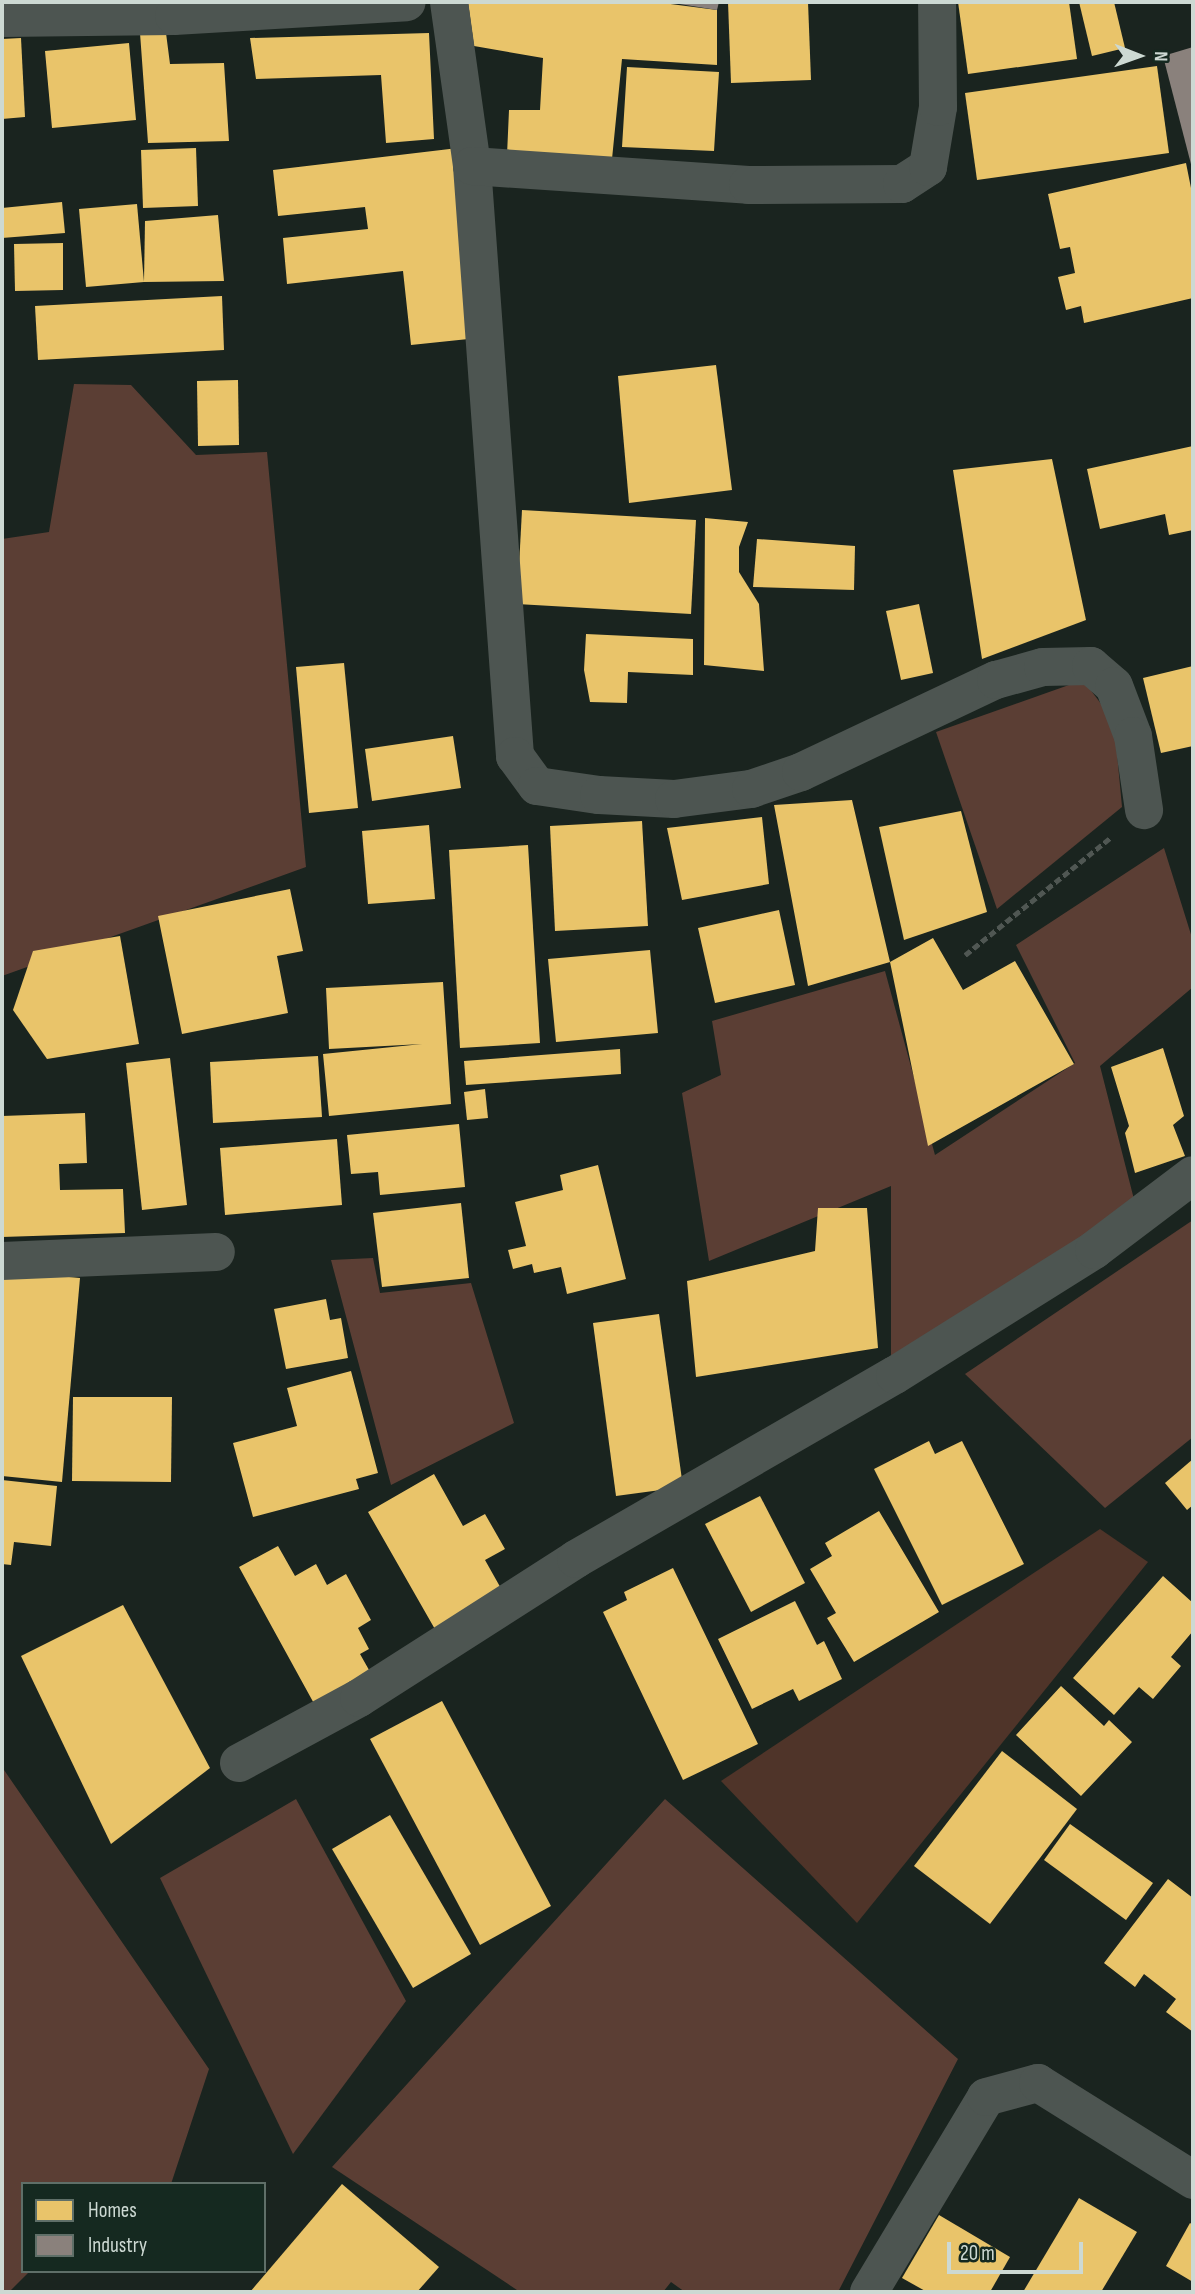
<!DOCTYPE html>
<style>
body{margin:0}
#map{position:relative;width:1195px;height:2294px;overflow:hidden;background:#1a241f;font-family:"Sofia Sans Condensed",sans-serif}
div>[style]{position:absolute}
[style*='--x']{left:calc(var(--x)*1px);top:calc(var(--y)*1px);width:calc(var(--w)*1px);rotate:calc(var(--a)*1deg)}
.green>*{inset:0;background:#4f3429}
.forest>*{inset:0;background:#5b3e34}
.homes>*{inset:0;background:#e9c46a}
.industry>*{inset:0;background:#8a817c}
.path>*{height:4.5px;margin-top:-2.25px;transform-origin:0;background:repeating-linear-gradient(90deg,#505753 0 7px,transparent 0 10.5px)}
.minor>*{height:38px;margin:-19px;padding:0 19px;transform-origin:19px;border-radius:19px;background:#4d5551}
span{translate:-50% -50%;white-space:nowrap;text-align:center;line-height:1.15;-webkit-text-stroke:7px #152920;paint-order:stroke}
.frame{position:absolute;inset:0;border:4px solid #cdd9d3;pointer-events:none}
.legend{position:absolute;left:21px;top:2182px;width:245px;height:91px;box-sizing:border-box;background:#152920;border:2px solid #5f6f68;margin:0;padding:9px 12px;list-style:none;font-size:21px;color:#cdd9d3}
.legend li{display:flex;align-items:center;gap:14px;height:35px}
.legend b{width:35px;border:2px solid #5f6f68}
.north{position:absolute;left:1104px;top:21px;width:70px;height:70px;-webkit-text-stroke:5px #152920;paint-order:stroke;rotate:91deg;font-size:19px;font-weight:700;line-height:28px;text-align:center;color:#cdd9d3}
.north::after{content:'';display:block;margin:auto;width:24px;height:32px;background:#cdd9d3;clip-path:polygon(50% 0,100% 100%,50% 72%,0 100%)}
.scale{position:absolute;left:947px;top:2242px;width:136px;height:32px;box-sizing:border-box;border:4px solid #cdd9d3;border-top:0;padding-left:9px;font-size:21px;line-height:24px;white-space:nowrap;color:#cdd9d3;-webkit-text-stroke:5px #152920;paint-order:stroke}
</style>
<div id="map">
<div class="green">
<div style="clip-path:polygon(1100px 1529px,1148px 1562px,857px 1923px,721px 1781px)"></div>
</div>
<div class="forest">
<div style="clip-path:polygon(74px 384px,131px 385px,196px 455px,267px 452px,306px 867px,2px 976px,2px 539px,49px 532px)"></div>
<div style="clip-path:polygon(1083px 680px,1114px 721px,1122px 807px,997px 909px,936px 732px)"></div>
<div style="clip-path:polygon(1164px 848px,1193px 941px,1193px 987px,1100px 1066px,1138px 1215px,891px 1372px,891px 1186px,709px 1261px,682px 1093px,721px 1075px,712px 1021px,885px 971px,935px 1155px,1075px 1063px,1016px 945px)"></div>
<div style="clip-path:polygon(1193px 1220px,1193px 1437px,1105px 1508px,965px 1374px)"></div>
<div style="clip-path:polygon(373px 1258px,380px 1293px,471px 1283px,514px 1423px,391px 1485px,331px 1260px)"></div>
<div style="clip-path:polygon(2px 1767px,209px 2069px,171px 2184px,23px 2184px,23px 2271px,30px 2271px,9px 2292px,2px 2292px)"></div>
<div style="clip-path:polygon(296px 1799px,406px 2001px,293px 2154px,160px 1878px)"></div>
<div style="clip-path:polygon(665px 1799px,958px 2059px,838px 2292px,685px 2292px,671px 2282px,663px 2292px,520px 2292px,332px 2167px)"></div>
</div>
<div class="homes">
<div style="clip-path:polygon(468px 2px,655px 2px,717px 10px,717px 65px,622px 59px,612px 159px,507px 155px,509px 110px,540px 110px,543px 58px,474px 46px)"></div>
<div style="clip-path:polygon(728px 2px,808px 2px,811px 80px,731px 83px)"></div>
<div style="clip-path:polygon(958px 2px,1069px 2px,1077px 59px,968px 74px)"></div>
<div style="clip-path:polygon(1079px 2px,1114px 2px,1125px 48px,1092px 56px)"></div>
<div style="clip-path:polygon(140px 33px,166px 33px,170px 64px,224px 63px,229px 141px,148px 143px)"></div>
<div style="clip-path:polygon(429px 33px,434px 139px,386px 143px,381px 75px,256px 79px,250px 38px)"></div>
<div style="clip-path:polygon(21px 38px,25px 117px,2px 119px,2px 39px)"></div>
<div style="clip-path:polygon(129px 43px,136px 120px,52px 128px,45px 51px)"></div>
<div style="clip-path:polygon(1157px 66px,1169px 153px,977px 180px,965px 93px)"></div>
<div style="clip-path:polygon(627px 67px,719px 72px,714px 151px,622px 147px)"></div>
<div style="clip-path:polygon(196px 148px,198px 206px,143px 208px,141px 150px)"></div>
<div style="clip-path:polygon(458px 148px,478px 338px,411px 345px,403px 271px,287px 284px,283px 238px,368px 229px,365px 207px,278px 216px,273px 170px)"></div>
<div style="clip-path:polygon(1186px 163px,1193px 198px,1193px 298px,1084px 323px,1081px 306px,1066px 310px,1058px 277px,1075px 273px,1070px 247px,1060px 249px,1048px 194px)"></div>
<div style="clip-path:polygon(62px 202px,65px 233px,2px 238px,2px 208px)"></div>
<div style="clip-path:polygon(137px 204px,144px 282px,86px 287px,79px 209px)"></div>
<div style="clip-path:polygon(218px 215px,224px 281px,144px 282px,145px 221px)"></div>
<div style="clip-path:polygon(63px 243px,63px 290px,15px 291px,14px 244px)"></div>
<div style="clip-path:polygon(222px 296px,224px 350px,38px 360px,35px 306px)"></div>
<div style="clip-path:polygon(716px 365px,732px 490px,629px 503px,618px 376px)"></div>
<div style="clip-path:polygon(238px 380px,239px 445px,198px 446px,197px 381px)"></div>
<div style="clip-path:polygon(1193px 446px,1193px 530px,1169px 535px,1165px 514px,1100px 529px,1087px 469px)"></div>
<div style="clip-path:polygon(1052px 459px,1086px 620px,982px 659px,953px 470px)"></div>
<div style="clip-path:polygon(522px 510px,696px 520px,691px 614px,517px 604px)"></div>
<div style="clip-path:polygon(705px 518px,748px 522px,739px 547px,739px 572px,759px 604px,764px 671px,704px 665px)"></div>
<div style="clip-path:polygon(757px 539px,855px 546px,854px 590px,753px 587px)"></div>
<div style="clip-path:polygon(919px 604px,933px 673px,901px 680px,886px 611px)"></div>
<div style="clip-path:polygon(586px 634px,693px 639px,693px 675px,628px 672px,627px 703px,590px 702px,584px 670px)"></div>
<div style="clip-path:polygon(344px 663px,358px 808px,309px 813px,296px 667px)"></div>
<div style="clip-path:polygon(1193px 666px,1193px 746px,1161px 753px,1143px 678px)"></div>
<div style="clip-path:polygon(453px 736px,461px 788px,372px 801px,365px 749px)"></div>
<div style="clip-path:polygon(852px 800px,890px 962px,933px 938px,963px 990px,1015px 961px,1074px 1064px,928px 1146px,890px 962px,808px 986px,774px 805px)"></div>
<div style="clip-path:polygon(961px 811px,987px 912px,904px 940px,879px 827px)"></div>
<div style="clip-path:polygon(762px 817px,769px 884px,682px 900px,667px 828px)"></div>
<div style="clip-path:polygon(642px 821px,648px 926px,555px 931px,550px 826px)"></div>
<div style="clip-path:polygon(429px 825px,435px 899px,368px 904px,362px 831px)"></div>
<div style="clip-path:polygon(528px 845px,540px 1043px,460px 1048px,449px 850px)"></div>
<div style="clip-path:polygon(290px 889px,303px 951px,277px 956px,288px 1013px,182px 1034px,158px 916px)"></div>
<div style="clip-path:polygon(779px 910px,795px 985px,715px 1003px,698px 928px)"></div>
<div style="clip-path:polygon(120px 936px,139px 1044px,47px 1059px,13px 1010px,33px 951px)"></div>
<div style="clip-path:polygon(650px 950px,658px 1033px,556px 1042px,548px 959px)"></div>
<div style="clip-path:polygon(443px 982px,451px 1104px,329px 1116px,323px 1054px,422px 1044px,329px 1049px,326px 988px)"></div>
<div style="clip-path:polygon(1163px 1048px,1184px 1116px,1173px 1125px,1185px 1156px,1135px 1173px,1125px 1133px,1129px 1126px,1111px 1067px)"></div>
<div style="clip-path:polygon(620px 1049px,621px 1074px,466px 1085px,464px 1061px)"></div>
<div style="clip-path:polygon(318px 1056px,322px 1117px,213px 1123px,210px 1062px)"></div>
<div style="clip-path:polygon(170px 1058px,187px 1205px,142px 1210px,126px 1063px)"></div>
<div style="clip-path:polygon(485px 1089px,488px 1118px,467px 1120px,464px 1092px)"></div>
<div style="clip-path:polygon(85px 1113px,87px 1163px,59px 1164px,60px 1190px,123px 1189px,125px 1233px,2px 1237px,2px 1116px)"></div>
<div style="clip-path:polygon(459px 1124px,465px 1187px,380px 1195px,378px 1172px,351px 1174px,347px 1135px)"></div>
<div style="clip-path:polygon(337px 1139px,342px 1205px,225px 1215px,220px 1148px)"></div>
<div style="clip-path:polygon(598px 1165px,626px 1279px,567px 1294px,561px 1267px,534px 1273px,532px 1264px,513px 1269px,508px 1250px,526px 1246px,515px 1202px,563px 1190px,560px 1175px)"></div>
<div style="clip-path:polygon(461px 1203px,469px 1278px,382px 1287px,373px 1213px)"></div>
<div style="clip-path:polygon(818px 1208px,867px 1208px,878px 1348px,696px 1377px,687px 1281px,815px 1251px)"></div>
<div style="clip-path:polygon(2px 1271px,80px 1278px,62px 1482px,2px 1476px)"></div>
<div style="clip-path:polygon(326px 1299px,330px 1320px,341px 1318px,348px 1358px,286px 1369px,274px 1309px)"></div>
<div style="clip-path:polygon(659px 1314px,683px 1487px,616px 1496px,593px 1323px)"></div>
<div style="clip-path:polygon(351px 1371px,378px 1473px,356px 1479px,359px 1489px,253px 1517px,233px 1443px,297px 1426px,287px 1388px)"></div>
<div style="clip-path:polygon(73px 1397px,172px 1397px,171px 1482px,72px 1481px)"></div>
<div style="clip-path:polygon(929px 1441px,935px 1454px,962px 1441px,1024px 1564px,942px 1605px,874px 1469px)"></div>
<div style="clip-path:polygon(1193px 1459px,1193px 1505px,1187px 1510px,1165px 1483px)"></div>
<div style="clip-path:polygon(434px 1474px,463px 1526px,485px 1514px,505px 1549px,485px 1560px,503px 1592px,436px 1631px,368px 1512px)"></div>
<div style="clip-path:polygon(2px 1480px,57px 1486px,51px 1546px,14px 1542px,11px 1565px,2px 1564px)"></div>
<div style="clip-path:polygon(760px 1496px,805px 1583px,751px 1612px,705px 1524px)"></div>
<div style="clip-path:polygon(879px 1511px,939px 1612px,854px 1662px,827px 1618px,836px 1613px,810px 1569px,832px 1556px,825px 1543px)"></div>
<div style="clip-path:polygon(278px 1546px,295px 1576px,316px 1564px,327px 1585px,346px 1574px,371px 1620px,358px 1628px,369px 1649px,360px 1654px,373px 1677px,317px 1709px,239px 1567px)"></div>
<div style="clip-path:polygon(673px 1568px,758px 1744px,683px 1780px,603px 1612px,627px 1600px,624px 1592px)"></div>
<div style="clip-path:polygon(1163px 1576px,1193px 1603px,1193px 1631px,1171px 1657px,1181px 1666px,1153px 1699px,1139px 1687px,1114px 1715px,1073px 1678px)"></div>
<div style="clip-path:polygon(795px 1601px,817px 1645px,824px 1641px,842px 1679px,799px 1701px,793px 1689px,752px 1709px,718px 1639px)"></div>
<div style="clip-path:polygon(123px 1605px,210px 1768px,111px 1844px,21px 1656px)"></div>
<div style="clip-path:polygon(1061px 1686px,1104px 1726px,1109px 1720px,1132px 1742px,1081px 1796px,1016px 1735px)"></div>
<div style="clip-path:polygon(442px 1701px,551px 1906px,480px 1945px,370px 1739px)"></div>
<div style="clip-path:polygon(1002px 1751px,1077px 1809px,990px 1924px,914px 1866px)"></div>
<div style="clip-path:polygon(390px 1815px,471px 1954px,413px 1988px,332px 1849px)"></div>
<div style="clip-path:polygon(1070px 1824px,1153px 1883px,1126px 1920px,1044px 1860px)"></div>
<div style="clip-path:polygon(1168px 1879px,1193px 1898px,1193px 2032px,1166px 2012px,1176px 1999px,1144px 1974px,1135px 1987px,1104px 1963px)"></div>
<div style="clip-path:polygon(342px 2184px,439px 2267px,417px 2292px,250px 2292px)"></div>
<div style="clip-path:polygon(1079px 2198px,1137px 2232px,1101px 2292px,1023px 2292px)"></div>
<div style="clip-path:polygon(939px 2215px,1010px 2257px,990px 2292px,927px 2292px,902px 2278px)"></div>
<div style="clip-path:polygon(1190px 2223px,1193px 2225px,1193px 2282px,1166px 2266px)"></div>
</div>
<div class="industry">
<div style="clip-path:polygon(667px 2px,719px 2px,717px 10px)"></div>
<div style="clip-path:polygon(1193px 47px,1193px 168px,1192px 168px,1163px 56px)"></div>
</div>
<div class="path">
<div style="--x:965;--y:955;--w:188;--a:-38.9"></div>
</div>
<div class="minor">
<div style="--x:449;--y:2;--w:166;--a:82"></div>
<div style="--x:472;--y:166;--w:592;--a:85.83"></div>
<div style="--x:515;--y:756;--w:37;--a:54"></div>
<div style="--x:537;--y:786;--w:63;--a:8.3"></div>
<div style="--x:599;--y:795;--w:75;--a:3.1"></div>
<div style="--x:674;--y:799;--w:78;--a:-7.4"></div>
<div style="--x:751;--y:789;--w:53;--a:-18.8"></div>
<div style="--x:801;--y:772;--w:216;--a:-25.3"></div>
<div style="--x:996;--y:680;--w:49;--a:-15.5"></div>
<div style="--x:1043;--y:667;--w:48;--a:-1.2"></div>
<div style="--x:1091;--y:666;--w:30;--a:41"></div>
<div style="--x:1114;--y:686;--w:53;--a:69.2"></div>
<div style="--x:1133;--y:736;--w:75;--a:81.5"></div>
<div style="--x:2;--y:18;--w:172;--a:-0.7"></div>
<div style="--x:174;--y:16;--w:233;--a:-3.4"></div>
<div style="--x:472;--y:166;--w:277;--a:3.9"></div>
<div style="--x:748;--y:185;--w:154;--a:-0.4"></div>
<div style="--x:902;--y:184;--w:31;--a:-33"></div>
<div style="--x:928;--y:167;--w:61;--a:-80.5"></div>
<div style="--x:938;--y:107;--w:105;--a:-90.5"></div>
<div style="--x:2;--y:1261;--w:214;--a:-2.4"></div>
<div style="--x:239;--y:1763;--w:136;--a:-28.4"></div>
<div style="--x:359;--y:1698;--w:258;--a:-32.6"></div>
<div style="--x:576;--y:1559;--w:368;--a:-30"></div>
<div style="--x:895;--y:1375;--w:235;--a:-32.1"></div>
<div style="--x:1094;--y:1250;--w:124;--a:-37.1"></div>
<div style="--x:869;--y:2292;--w:227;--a:-59"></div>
<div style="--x:986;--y:2097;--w:54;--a:-15.1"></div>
<div style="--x:1038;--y:2083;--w:183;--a:32"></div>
</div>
<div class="frame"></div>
<ul class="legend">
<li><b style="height:19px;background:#e9c46a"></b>Homes</li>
<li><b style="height:19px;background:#8a817c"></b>Industry</li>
</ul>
<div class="north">N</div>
<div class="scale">20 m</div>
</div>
